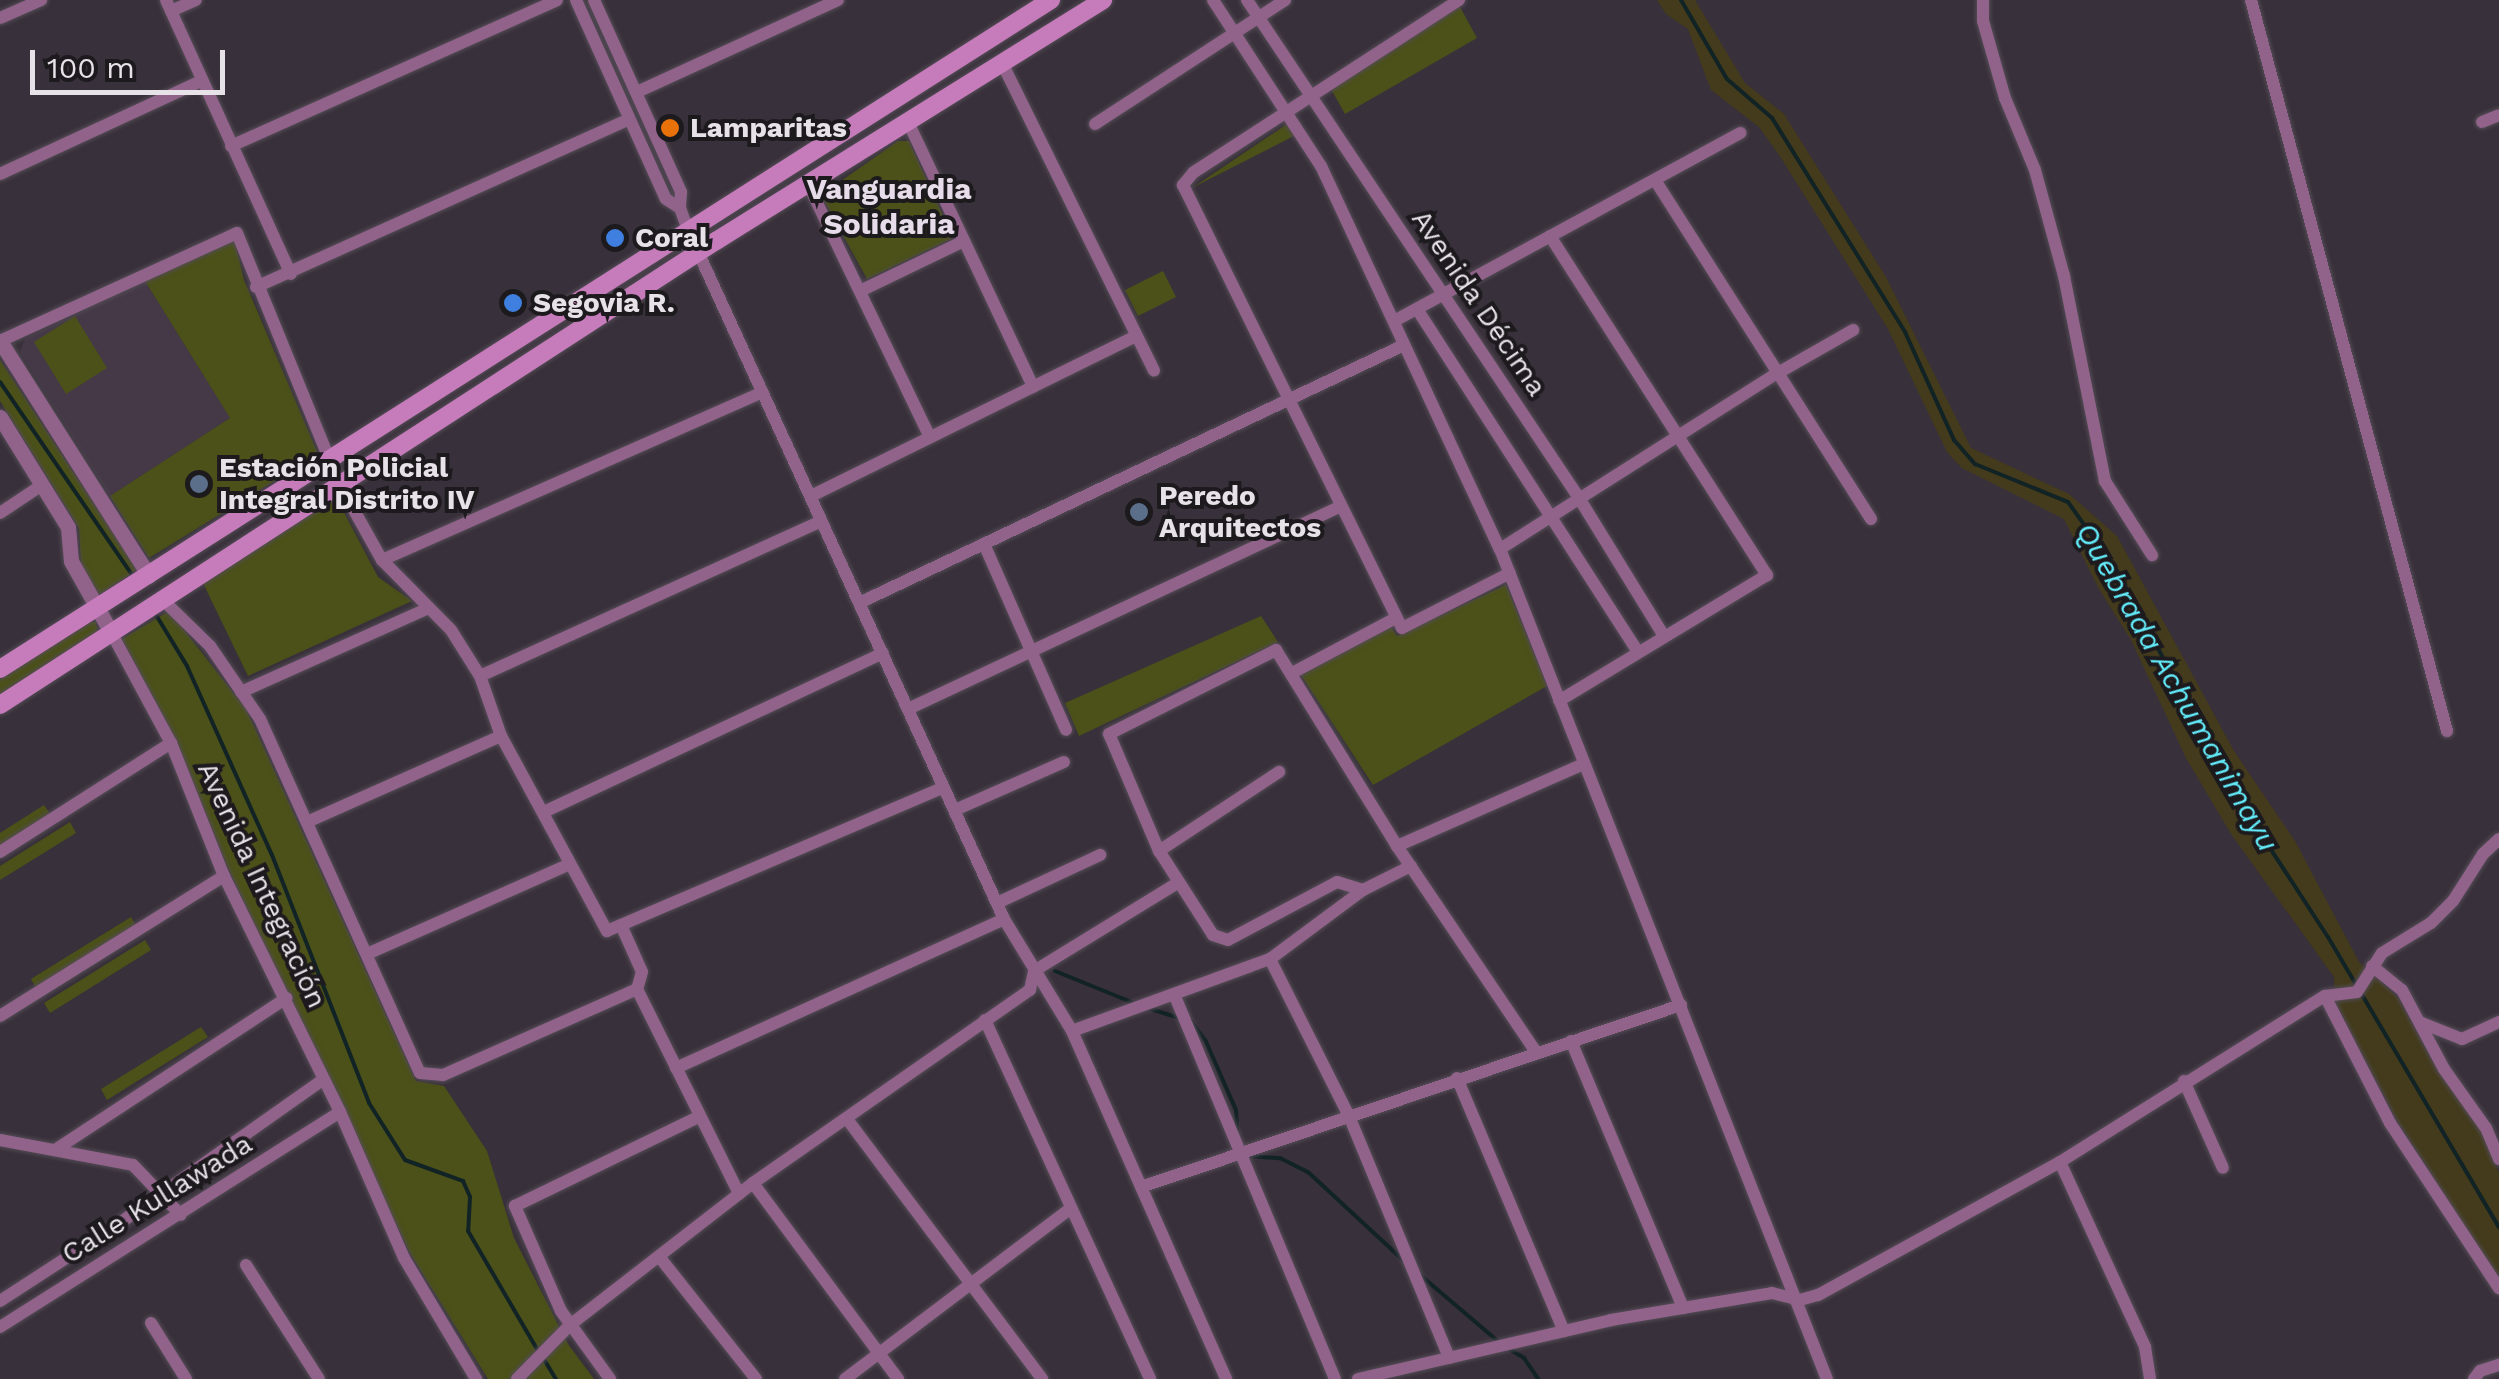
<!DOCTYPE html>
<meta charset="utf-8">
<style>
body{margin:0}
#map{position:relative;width:2499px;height:1379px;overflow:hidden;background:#38303a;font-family:"Work Sans",sans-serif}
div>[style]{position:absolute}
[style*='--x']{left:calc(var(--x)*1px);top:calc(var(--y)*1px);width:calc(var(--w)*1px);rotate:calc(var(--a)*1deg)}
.built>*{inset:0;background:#453948}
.green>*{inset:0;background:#4b5118}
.sand>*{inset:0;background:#433b1b}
.stream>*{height:4px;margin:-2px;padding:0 2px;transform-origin:2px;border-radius:2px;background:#112325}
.roads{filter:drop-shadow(0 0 2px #544c56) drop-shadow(0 0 2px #544c56)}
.minor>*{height:12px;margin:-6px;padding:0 6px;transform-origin:6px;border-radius:6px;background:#91638a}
.tertiary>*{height:15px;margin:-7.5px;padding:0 7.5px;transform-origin:7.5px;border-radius:7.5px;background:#91638a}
.secondary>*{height:18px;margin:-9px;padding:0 9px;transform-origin:9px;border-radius:9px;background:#c67cbb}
.dots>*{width:28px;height:28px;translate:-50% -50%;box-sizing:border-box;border:5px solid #1d1a1e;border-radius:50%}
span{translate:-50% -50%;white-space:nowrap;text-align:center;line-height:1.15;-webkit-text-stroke:8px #1d1a1e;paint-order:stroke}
.poi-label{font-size:28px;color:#e7e2e8;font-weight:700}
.left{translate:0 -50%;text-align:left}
.street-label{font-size:28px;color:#e7e2e8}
.neighbourhood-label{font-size:30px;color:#e7ddea;font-weight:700}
.water-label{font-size:30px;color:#63edfb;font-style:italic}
.scale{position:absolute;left:30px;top:50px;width:195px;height:45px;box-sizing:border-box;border:5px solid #e7e2e8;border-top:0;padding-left:12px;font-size:30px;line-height:35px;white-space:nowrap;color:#e7e2e8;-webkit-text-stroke:8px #1d1a1e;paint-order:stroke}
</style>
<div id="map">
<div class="built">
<div style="clip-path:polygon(145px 281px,230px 418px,110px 496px,20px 352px,25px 339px)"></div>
</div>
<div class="green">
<div style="clip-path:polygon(1460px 7px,1477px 38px,1345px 114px,1331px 89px)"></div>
<div style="clip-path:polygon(1287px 124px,1294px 136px,1192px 188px)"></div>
<div style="clip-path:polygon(898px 141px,909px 141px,953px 238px,867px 279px,821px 195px)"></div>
<div style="clip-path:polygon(233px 234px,244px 280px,318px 454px,149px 558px,110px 496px,230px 418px,145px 281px)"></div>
<div style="clip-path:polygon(1163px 271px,1176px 297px,1138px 316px,1125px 290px)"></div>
<div style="clip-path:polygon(75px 316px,107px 368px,66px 394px,34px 342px)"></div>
<div style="clip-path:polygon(0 360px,137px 570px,97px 596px,81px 563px,79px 528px,0 401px)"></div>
<div style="clip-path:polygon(336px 497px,378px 577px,412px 601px,248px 676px,201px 579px)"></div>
<div style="clip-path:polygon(1506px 585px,1547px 686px,1373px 785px,1301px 675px,1391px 627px,1397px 636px)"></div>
<div style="clip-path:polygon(169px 611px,246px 709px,416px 1081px,444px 1086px,487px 1151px,514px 1238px,568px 1344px,594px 1379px,488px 1379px,410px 1253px,228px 868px,176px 740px,122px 639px)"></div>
<div style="clip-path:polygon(1261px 616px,1278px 642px,1079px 736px,1065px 703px)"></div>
<div style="clip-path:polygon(90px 622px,96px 622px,98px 634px,0 696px,0 679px)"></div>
<div style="clip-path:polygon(44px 805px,51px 815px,0 847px,0 833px)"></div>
<div style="clip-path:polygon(70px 822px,76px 833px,0 880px,0 866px)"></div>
<div style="clip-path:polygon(131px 917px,137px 927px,37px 990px,31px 979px)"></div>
<div style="clip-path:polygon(145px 940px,151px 950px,50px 1013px,44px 1003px)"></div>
<div style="clip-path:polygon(201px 1027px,208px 1037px,107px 1100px,101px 1089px)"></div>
</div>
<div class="sand">
<div style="clip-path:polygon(1657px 0,1695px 0,1745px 83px,1784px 114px,1886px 277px,1971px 448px,2069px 494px,2117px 536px,2234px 751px,2295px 841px,2359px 962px,2398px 998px,2439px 1073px,2482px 1132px,2499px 1173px,2499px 1279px,2395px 1117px,2335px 1001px,2334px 977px,2231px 834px,2186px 758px,2131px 640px,2099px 589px,2064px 519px,1962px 468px,1947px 452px,1888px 329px,1781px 158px,1759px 127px,1711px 90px,1688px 29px,1666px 14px)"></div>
</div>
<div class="stream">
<div style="--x:1681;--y:0;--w:91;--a:59.8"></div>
<div style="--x:1727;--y:79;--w:60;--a:40.9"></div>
<div style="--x:1772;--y:118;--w:252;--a:58.1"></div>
<div style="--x:1905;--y:332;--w:119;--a:65.6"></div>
<div style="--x:1954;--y:440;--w:32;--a:49"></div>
<div style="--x:1975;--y:464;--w:100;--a:22.2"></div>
<div style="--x:2068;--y:502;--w:85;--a:54.6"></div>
<div style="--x:2117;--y:571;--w:255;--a:62.1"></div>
<div style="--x:2236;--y:796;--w:168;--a:56.9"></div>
<div style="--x:2328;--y:937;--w:337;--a:59.5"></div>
<div style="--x:0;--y:382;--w:235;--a:55.6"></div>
<div style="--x:153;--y:610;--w:66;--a:58.7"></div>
<div style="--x:187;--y:666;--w:207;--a:65.8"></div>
<div style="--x:272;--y:855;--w:266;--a:68.6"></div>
<div style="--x:369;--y:1103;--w:67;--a:57.7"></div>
<div style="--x:405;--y:1160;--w:62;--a:19.9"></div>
<div style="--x:463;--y:1181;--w:17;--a:66"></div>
<div style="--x:470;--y:1197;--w:34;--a:93"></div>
<div style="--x:468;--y:1231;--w:137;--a:59.7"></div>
<div style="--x:1055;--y:971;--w:85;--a:22.1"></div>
<div style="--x:1148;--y:1008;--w:35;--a:18"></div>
<div style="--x:1191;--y:1021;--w:26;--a:54"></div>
<div style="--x:1206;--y:1042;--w:74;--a:66.2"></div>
<div style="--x:1236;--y:1110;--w:19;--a:87"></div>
<div style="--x:1248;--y:1156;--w:32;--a:4"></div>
<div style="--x:1280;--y:1158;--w:31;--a:27"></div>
<div style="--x:1308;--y:1172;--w:131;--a:42.8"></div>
<div style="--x:1419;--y:1274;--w:105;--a:40.4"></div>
<div style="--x:1507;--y:1348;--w:20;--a:30"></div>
<div style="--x:1524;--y:1358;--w:25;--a:56"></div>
<div style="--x:545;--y:1361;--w:21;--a:59"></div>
</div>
<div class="roads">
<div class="minor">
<div style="--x:166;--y:0;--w:301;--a:65.5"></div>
<div style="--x:576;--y:0;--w:218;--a:65.7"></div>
<div style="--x:666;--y:199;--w:17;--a:33"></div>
<div style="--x:594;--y:0;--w:211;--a:65.6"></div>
<div style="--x:681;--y:192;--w:16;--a:94"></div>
<div style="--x:680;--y:208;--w:23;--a:70"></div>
<div style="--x:688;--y:230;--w:758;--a:65.36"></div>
<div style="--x:1004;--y:919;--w:131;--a:58.7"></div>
<div style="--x:1072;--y:1031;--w:381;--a:66.1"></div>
<div style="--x:1213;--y:0;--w:198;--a:57"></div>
<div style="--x:1321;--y:166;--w:423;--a:65"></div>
<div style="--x:1500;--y:549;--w:892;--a:68.5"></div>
<div style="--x:1247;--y:0;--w:599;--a:56.31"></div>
<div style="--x:1579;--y:498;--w:162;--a:58.4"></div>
<div style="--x:1459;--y:0;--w:317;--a:147"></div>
<div style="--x:1193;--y:173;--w:16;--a:130"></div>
<div style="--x:1183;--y:185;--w:494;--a:63.7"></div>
<div style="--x:1402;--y:628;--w:121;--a:-27"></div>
<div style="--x:1983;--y:0;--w:21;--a:90"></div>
<div style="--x:1983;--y:21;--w:80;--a:74.1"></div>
<div style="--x:2005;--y:98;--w:78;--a:67.4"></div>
<div style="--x:2035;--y:170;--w:110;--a:74.7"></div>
<div style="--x:2064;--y:276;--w:209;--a:78.7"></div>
<div style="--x:2105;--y:481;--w:88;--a:57.6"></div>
<div style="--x:2251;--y:0;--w:757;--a:74.99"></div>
<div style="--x:171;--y:11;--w:27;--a:-24"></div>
<div style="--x:0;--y:18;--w:45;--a:-23.7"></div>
<div style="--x:1002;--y:63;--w:343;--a:63.7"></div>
<div style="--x:637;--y:92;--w:221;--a:-24.6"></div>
<div style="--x:908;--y:122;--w:293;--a:64.7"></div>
<div style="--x:2482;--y:122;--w:18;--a:-22"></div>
<div style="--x:1095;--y:124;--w:227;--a:-33.1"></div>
<div style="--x:231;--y:146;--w:357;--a:-24.1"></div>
<div style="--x:0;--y:174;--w:221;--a:-24.8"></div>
<div style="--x:1655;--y:180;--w:402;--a:57.5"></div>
<div style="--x:808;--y:184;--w:281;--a:64.3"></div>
<div style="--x:1550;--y:236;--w:403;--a:57.4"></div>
<div style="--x:1767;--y:575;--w:243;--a:148.8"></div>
<div style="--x:256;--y:287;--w:409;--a:-24.2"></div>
<div style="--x:860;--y:291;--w:115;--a:-25.7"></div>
<div style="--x:1417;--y:309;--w:408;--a:57.2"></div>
<div style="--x:1396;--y:320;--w:392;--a:-28.5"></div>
<div style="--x:0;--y:341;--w:260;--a:-24.5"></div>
<div style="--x:237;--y:233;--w:272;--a:67.8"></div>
<div style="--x:340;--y:485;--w:86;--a:60.8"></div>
<div style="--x:382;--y:560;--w:98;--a:45.4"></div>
<div style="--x:451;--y:630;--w:54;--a:57.8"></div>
<div style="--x:480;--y:676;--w:64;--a:70.7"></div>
<div style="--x:501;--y:736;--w:222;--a:61.5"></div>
<div style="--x:607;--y:931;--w:366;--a:-23.1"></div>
<div style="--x:811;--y:496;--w:362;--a:-26.2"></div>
<div style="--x:0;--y:513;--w:50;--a:-33.7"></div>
<div style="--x:984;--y:544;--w:203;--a:66.2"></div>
<div style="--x:1500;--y:549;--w:327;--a:-32.4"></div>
<div style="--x:1776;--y:374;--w:89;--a:-29.7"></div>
<div style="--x:382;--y:560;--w:416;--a:-23.8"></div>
<div style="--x:163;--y:600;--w:66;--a:44.4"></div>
<div style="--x:210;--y:646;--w:88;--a:55.6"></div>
<div style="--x:260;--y:719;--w:388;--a:65.7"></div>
<div style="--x:420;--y:1073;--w:23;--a:5"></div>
<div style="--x:443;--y:1075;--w:212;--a:-23.9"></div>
<div style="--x:859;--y:603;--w:601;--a:-25.33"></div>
<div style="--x:112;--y:634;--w:124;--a:61.6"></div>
<div style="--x:171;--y:743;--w:143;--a:68.3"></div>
<div style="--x:224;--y:876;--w:263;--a:63.8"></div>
<div style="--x:340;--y:1112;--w:159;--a:66.3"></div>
<div style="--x:404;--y:1258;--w:141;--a:59.2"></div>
<div style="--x:1292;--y:673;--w:118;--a:-27.9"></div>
<div style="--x:480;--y:676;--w:375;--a:-24.4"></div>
<div style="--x:241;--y:692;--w:206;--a:-24.1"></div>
<div style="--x:908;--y:709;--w:477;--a:-25.1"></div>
<div style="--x:955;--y:810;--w:119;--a:-23.8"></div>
<div style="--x:546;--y:811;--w:372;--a:-25.1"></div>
<div style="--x:307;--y:822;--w:212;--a:-23.9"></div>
<div style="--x:1397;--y:846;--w:204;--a:-23.7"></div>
<div style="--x:1159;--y:851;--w:144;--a:-33.4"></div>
<div style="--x:0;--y:852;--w:203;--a:-32.5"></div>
<div style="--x:1411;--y:866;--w:54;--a:153.4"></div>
<div style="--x:1363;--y:890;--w:27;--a:-163"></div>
<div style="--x:1337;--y:882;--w:123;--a:152"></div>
<div style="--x:1228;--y:940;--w:16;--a:-162"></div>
<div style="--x:1213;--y:935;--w:100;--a:-122.7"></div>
<div style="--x:1159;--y:851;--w:127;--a:-113.1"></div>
<div style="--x:1109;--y:734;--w:187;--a:-26.7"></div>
<div style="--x:1276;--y:650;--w:230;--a:58.3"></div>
<div style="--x:1397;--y:846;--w:249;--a:56"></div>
<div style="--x:997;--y:903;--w:114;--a:-25"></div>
<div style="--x:621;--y:925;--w:51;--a:65.9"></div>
<div style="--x:642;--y:972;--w:18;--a:106"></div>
<div style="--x:637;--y:989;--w:229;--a:63.5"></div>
<div style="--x:367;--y:954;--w:222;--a:-23.9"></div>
<div style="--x:1270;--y:959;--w:176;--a:63.3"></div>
<div style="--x:1349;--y:1116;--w:262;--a:67.5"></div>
<div style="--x:2372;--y:966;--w:38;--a:39"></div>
<div style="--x:2402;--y:990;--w:89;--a:62"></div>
<div style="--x:2444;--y:1069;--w:72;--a:54.6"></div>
<div style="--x:2486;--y:1128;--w:34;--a:67"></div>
<div style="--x:1034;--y:971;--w:170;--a:-31.5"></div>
<div style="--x:1174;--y:994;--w:417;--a:67.3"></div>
<div style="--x:2325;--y:996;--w:143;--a:62.9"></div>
<div style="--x:2390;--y:1123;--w:198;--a:56.6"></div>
<div style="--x:0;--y:1016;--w:264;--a:-32"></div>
<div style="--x:985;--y:1020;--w:395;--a:65.3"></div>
<div style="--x:2422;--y:1023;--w:43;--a:21.8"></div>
<div style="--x:2462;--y:1039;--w:41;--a:-24.7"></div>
<div style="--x:1072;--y:1031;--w:211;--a:-20"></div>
<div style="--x:1270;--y:959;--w:116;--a:-36.6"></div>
<div style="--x:1571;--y:1041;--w:290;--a:67.2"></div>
<div style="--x:676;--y:1068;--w:360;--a:-24.4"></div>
<div style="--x:1457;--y:1078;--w:275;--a:67.1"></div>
<div style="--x:2184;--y:1081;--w:95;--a:65.9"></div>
<div style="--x:847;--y:1119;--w:325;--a:53.1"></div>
<div style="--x:0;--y:1140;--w:135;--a:10.6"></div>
<div style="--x:133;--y:1165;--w:69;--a:46.2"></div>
<div style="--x:55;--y:1150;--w:277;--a:-33.3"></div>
<div style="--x:2060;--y:1162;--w:204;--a:65.3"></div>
<div style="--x:2145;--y:1347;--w:32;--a:81"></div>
<div style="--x:753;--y:1183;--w:244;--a:53.5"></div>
<div style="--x:1141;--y:1187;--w:570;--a:-18.63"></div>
<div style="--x:661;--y:1259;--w:153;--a:51.6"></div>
<div style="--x:246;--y:1265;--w:135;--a:57.4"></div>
<div style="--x:0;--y:1301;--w:140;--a:-33"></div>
<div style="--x:117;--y:1225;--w:253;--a:-35.2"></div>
<div style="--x:151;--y:1323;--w:66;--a:58"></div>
<div style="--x:0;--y:1327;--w:402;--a:-32.3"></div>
<div style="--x:517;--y:1379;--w:76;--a:-45.5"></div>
<div style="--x:570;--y:1325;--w:232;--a:-37.8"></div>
<div style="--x:753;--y:1183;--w:338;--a:-34.9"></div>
<div style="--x:1030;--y:990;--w:19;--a:-78"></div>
<div style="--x:610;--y:1379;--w:84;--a:-125.8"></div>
<div style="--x:561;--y:1311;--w:115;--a:-113.7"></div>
<div style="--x:515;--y:1206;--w:206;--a:-25.9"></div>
<div style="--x:845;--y:1379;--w:282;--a:-37.1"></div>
<div style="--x:1358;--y:1379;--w:260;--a:-13.1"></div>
<div style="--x:1611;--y:1320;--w:163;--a:-9.5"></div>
<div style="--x:1772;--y:1293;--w:29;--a:14"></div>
<div style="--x:1800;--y:1300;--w:19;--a:-16"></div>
<div style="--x:1818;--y:1295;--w:276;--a:-28.8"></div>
<div style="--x:2060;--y:1162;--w:313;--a:-32.1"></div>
<div style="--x:2325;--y:996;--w:32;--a:-7"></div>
<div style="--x:2357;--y:992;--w:46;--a:-57.3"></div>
<div style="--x:2382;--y:953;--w:57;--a:-31.5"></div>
<div style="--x:2431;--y:923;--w:31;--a:-45"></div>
<div style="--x:2453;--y:901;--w:56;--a:-57.4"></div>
<div style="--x:2483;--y:854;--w:22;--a:-43"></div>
<div style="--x:2474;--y:1379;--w:10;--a:-53"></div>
<div style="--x:2480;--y:1371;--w:20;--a:-18"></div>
</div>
<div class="tertiary">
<div style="--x:0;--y:341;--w:278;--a:57.6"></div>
<div style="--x:0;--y:417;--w:129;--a:58.3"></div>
<div style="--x:68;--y:527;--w:34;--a:85"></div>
<div style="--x:71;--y:561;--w:84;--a:60.7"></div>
</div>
<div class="secondary">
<div style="--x:0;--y:669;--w:1246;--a:-32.48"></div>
<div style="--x:0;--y:705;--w:853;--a:-32.95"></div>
<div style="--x:716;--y:241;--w:456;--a:-31.9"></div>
</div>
</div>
<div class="dots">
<div style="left:670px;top:128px;background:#e8710a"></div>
<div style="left:615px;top:238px;background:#3f7fe0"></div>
<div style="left:513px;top:303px;background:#3f7fe0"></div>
<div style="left:199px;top:484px;background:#5c6f8a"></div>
<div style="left:1139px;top:512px;background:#5c6f8a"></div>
</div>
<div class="poi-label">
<span class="left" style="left:690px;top:128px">Lamparitas</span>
<span class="left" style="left:635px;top:238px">Coral</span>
<span class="left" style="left:533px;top:303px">Segovia R.</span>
<span class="left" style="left:219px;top:484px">Estación Policial<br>Integral Distrito IV</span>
<span class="left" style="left:1159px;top:512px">Peredo<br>Arquitectos</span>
</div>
<div class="street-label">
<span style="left:1479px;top:303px;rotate:56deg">Avenida Décima</span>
<span style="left:262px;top:885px;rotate:65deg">Avenida Integración</span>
<span style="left:157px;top:1199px;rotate:-32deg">Calle Kullawada</span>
</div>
<div class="neighbourhood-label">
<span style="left:889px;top:206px">Vanguardia<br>Solidaria</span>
</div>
<div class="water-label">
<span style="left:2177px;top:687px;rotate:60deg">Quebrada Achumanimayu</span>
</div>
<div class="scale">100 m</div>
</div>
